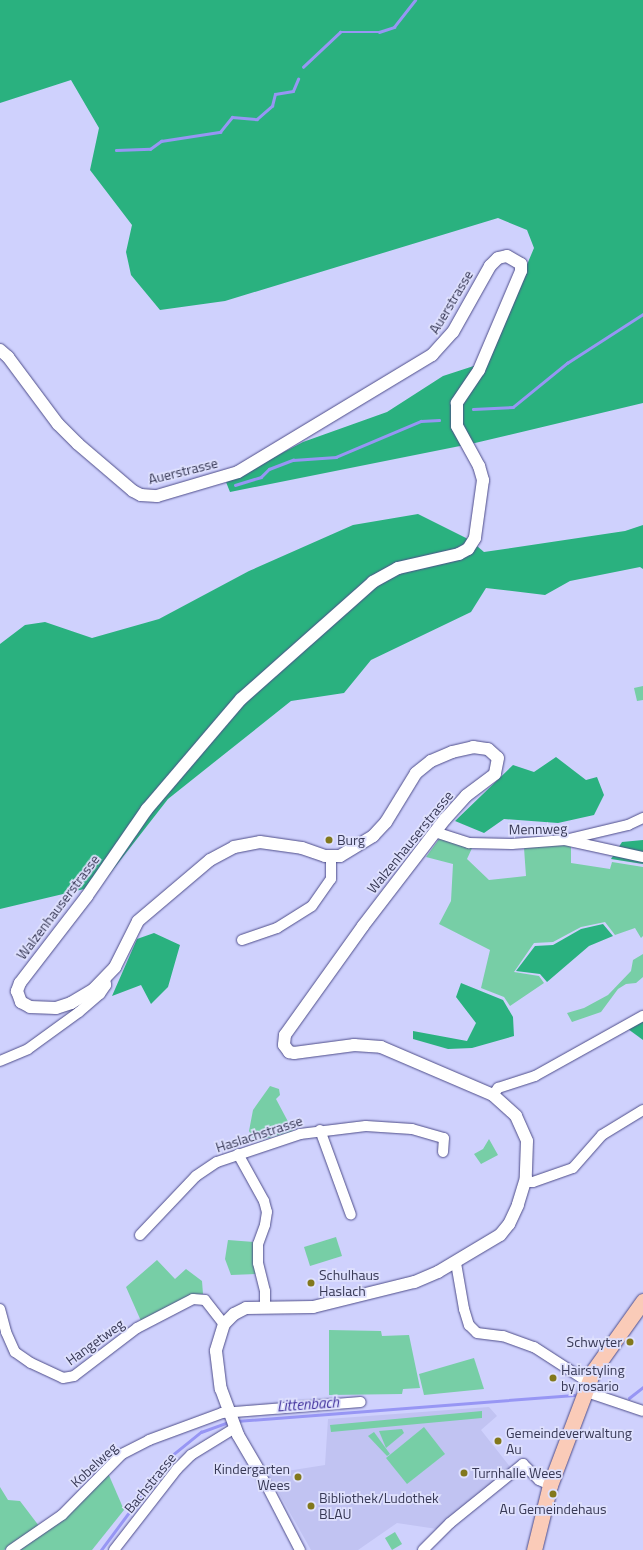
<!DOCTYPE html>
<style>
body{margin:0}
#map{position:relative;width:643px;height:1550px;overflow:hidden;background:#cfd1fd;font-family:"Titillium Web",sans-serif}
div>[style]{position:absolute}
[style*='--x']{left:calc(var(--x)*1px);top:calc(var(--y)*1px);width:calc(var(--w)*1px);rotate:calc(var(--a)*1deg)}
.built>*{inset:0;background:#c1c3f2}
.green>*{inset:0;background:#77cea6}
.forest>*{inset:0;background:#2ab17f}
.stream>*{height:2.5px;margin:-1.25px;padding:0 1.25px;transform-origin:1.25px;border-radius:1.25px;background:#9796f4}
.roads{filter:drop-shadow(0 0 1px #4e4d8a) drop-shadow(0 0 1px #4e4d8a)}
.minor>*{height:10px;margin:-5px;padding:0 5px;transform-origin:5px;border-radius:5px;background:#fff}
.tertiary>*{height:12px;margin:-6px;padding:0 6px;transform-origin:6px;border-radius:6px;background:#fff}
.primary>*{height:15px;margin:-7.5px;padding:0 7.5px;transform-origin:7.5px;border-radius:7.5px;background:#facbb8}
.dots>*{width:11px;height:11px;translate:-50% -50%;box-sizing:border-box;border:2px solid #dee0fd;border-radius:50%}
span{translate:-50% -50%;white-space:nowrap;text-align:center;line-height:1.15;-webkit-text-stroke:3.5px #dee0fd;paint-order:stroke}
.street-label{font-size:14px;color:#383956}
.poi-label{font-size:14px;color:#383956}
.left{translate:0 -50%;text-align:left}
.right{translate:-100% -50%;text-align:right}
.water-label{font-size:15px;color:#41319c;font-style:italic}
</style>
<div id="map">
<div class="built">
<div style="clip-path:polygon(489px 1407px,497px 1416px,481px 1430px,511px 1468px,437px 1529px,397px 1523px,358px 1550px,311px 1550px,268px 1474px,325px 1465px,328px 1419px)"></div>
</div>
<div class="green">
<div style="clip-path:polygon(643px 686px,643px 700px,637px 701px,634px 688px)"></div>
<div style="clip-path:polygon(439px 839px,473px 846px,467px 859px,489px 880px,526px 876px,524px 848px,561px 844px,571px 845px,571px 863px,610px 869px,612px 862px,643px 867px,643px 936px,641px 938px,635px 928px,615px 935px,605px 922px,581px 927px,553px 942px,534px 943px,514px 972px,539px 976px,544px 983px,510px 1006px,504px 997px,481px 988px,490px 950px,439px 924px,451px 901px,453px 864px,426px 857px)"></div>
<div style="clip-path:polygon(643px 954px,643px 977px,636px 983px,626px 984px,618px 989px,601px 1012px,572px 1022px,567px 1013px,584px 1008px,608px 995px,631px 971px,633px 960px)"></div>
<div style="clip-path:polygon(270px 1086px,279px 1089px,280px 1095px,276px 1099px,293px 1131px,255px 1142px,249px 1131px,253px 1110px)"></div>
<div style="clip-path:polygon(489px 1139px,498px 1155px,481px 1164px,474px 1154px,483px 1149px)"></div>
<div style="clip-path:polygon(336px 1237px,342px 1256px,310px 1266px,304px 1247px)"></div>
<div style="clip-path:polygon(228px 1240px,254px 1242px,256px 1274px,231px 1275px,225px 1259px)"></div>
<div style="clip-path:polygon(157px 1260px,175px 1279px,186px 1269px,202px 1281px,203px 1294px,195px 1295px,141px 1321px,126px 1287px)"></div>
<div style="clip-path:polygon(329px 1330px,381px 1331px,382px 1336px,409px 1335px,420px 1388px,403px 1389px,402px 1394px,329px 1395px)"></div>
<div style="clip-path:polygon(474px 1358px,484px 1389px,424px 1395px,419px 1374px)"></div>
<div style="clip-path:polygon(482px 1411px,482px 1418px,331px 1432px,330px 1425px)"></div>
<div style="clip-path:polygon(424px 1427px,445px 1454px,407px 1484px,386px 1458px)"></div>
<div style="clip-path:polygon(402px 1429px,404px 1433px,386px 1448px,379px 1431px)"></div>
<div style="clip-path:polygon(374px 1432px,390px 1454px,387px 1456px,368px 1436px)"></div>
<div style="clip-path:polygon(108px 1473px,124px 1510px,92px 1550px,20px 1550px)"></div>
<div style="clip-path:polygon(0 1487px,8px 1500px,20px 1501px,39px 1526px,4px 1550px,0 1550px)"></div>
<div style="clip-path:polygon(395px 1532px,402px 1544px,392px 1550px,385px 1538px)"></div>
</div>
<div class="forest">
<div style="clip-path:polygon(0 0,643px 0,643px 403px,475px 443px,230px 492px,226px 482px,303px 442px,387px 412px,443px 376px,486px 362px,534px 248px,527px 230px,498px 218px,225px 301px,160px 310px,131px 275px,126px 252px,132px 225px,90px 170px,99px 128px,71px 80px,0 103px)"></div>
<div style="clip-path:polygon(418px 514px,470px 540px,484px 552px,625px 531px,643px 525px,643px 569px,640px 567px,570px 581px,545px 595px,486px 588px,471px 612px,371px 660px,344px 693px,291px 701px,168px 799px,101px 885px,0 909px,0 644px,25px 625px,45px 622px,92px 638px,159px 619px,249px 571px,353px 525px)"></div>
<div style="clip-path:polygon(556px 757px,586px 780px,597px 777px,604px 795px,594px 815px,558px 823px,504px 819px,484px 833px,455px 821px,513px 765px,534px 772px)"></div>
<div style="clip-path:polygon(643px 840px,643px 864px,611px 859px,622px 842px)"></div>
<div style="clip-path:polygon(603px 924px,613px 936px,589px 946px,547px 982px,540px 974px,516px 971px,535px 946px,553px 945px,581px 929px)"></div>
<div style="clip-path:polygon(154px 933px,180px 945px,168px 987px,151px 1004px,141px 985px,112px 996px,137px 939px)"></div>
<div style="clip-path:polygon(461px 983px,503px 1000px,513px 1017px,514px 1036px,472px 1048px,448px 1049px,413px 1039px,413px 1031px,467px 1041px,476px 1023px,456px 997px)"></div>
<div style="clip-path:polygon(643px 1020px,643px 1040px,628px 1029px)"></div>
</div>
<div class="stream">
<div style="--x:303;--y:67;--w:51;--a:-43.4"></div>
<div style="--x:340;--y:32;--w:39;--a:0"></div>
<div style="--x:379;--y:32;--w:16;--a:-18"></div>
<div style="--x:394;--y:27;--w:34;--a:-52"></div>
<div style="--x:116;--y:150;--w:34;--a:-2"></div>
<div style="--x:150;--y:149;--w:14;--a:-36"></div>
<div style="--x:161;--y:141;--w:60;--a:-8.7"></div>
<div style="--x:220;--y:132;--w:19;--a:-51"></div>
<div style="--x:232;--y:117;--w:25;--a:5"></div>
<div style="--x:257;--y:119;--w:20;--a:-41"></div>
<div style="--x:272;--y:106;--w:12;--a:-76"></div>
<div style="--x:275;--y:94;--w:18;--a:-9"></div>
<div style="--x:293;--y:91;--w:13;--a:-67"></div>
<div style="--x:473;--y:409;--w:40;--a:-2.9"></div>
<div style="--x:513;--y:407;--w:70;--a:-39.2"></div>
<div style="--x:567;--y:363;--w:90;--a:-32.8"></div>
<div style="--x:235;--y:485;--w:27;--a:-17"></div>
<div style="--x:261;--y:477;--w:11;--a:-45"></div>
<div style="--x:269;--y:469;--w:26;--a:-21"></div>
<div style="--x:293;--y:460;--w:43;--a:-4"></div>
<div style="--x:336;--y:457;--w:92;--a:-23"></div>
<div style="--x:421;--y:421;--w:18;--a:-3"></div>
<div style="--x:629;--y:1398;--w:18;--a:-38"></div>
<div style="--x:236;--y:1421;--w:339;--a:-4.4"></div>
<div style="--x:101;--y:1550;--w:116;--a:-53.4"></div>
<div style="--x:170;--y:1457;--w:40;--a:-39"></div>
<div style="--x:201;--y:1432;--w:30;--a:-20"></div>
</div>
<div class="roads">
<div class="minor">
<div style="--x:435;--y:832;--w:36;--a:18"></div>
<div style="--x:469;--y:843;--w:43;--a:1.3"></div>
<div style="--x:512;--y:844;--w:53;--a:-4.3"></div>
<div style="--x:565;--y:840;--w:80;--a:12.3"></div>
<div style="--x:569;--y:839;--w:61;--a:-13.3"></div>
<div style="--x:628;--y:825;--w:17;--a:-25"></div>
<div style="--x:242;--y:940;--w:37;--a:-19"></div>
<div style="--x:277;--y:928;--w:41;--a:-32.2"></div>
<div style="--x:312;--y:906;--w:33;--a:-55"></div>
<div style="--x:331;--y:879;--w:22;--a:-90"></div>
<div style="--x:0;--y:1061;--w:30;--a:-23"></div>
<div style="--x:28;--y:1049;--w:63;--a:-36"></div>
<div style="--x:79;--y:1012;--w:28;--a:-41"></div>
<div style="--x:100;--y:994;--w:11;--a:-56"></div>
<div style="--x:106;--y:985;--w:7;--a:-98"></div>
<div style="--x:493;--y:1095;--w:9;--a:-54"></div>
<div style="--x:498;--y:1088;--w:39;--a:-18"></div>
<div style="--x:535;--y:1076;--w:124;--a:-29.1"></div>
<div style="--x:320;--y:1130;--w:90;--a:70"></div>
<div style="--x:238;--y:1154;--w:54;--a:61"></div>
<div style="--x:264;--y:1201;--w:11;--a:75"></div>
<div style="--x:267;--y:1212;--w:13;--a:99"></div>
<div style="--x:265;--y:1225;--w:20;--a:110"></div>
<div style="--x:258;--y:1244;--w:19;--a:90"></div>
<div style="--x:258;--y:1263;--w:29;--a:76"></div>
<div style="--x:265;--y:1291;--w:15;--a:90"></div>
<div style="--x:525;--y:1182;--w:8;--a:0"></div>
<div style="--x:533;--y:1182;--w:42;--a:-19.3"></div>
<div style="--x:573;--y:1168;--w:44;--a:-48.7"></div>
<div style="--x:602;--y:1135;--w:48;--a:-31.4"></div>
<div style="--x:140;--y:1235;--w:81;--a:-46.5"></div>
<div style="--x:196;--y:1176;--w:25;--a:-34"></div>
<div style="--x:217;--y:1162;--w:88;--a:-18.6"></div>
<div style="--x:300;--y:1134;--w:66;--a:-6.9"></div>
<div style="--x:366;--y:1126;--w:46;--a:3.7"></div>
<div style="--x:412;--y:1129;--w:33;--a:16"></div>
<div style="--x:444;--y:1138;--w:14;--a:94"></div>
<div style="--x:456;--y:1263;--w:47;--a:80.1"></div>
<div style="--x:464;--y:1309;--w:17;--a:73"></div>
<div style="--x:469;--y:1325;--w:11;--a:45"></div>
<div style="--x:477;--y:1333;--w:26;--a:7"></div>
<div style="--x:503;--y:1336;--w:33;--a:20"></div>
<div style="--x:534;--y:1347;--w:64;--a:32.9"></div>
<div style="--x:0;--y:1309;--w:24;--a:75"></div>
<div style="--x:6;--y:1332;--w:22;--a:66"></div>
<div style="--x:15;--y:1352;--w:19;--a:35"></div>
<div style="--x:31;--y:1363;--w:35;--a:25"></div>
<div style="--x:63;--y:1378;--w:11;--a:-10"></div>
<div style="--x:74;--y:1376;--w:79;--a:-37.3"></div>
<div style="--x:137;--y:1328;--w:63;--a:-27.4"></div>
<div style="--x:193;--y:1299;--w:12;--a:5"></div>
<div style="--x:205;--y:1300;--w:31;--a:52"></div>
<div style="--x:584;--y:1391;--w:62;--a:18.7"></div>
<div style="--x:259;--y:1471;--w:89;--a:62.6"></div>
<div style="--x:11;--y:1550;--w:62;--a:-34.5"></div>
<div style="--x:62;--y:1515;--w:86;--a:-45.5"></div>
<div style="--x:122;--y:1454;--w:30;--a:-27"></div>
<div style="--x:149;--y:1440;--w:78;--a:-20.3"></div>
<div style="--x:222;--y:1413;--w:139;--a:-4.5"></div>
<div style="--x:114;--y:1550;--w:103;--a:-52.1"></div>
<div style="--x:177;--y:1469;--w:20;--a:-45"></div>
<div style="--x:191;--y:1455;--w:52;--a:-31.5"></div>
<div style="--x:423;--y:1550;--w:38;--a:-45"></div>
<div style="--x:450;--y:1523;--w:94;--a:-38.9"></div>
<div style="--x:523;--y:1464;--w:23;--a:45"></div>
<div style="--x:539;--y:1480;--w:12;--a:24"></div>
</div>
<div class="tertiary">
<div style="--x:0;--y:350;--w:11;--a:41"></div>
<div style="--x:8;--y:357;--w:84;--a:53.3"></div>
<div style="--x:58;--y:424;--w:28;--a:45"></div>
<div style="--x:78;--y:444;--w:72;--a:40.5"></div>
<div style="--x:133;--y:491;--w:9;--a:27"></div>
<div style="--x:141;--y:495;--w:16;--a:4"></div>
<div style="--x:157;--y:496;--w:84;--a:-16.5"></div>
<div style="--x:238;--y:472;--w:227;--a:-31.1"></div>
<div style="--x:432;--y:355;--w:31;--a:-48"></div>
<div style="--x:453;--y:332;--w:76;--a:-60.7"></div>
<div style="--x:490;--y:266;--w:11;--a:-45"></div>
<div style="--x:498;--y:258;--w:9;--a:-13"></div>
<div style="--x:507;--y:256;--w:16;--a:30"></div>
<div style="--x:521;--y:264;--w:7;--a:90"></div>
<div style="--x:521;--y:271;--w:108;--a:113"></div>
<div style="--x:479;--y:370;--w:40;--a:124"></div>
<div style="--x:457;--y:403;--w:23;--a:90"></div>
<div style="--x:457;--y:426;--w:46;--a:61.2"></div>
<div style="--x:479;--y:466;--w:15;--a:74"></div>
<div style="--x:483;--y:480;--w:59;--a:97.9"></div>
<div style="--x:475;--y:538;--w:13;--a:122"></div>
<div style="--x:468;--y:549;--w:10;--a:151"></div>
<div style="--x:459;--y:554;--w:63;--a:167.1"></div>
<div style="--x:398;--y:568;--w:29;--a:151"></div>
<div style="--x:373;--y:582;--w:176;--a:138.4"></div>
<div style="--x:241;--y:699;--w:145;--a:130.5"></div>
<div style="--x:147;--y:809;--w:106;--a:124.6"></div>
<div style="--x:87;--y:896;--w:110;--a:127.6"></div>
<div style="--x:20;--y:983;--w:9;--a:111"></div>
<div style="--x:17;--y:991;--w:12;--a:70"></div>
<div style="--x:21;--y:1002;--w:10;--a:29"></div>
<div style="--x:30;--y:1007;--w:26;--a:2"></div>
<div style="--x:56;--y:1008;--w:16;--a:-18"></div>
<div style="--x:71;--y:1003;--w:26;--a:-31"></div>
<div style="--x:93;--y:990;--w:32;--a:-46"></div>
<div style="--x:115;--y:967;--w:51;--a:-63.4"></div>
<div style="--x:138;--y:921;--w:94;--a:-40.3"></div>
<div style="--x:210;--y:860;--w:27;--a:-28"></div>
<div style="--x:234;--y:847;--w:26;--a:-11"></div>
<div style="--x:260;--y:842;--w:42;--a:8.1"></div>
<div style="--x:302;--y:848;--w:24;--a:19"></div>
<div style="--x:325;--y:856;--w:15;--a:0"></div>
<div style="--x:340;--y:856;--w:39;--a:-31"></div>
<div style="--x:373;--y:836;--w:19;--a:-47"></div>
<div style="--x:386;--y:822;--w:57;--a:-58.5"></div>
<div style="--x:416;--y:773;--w:19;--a:-39"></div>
<div style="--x:431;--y:761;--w:23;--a:-23"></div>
<div style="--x:452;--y:752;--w:22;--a:-13"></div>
<div style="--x:473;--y:747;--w:15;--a:8"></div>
<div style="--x:488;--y:749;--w:13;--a:42"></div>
<div style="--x:498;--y:758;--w:16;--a:101"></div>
<div style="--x:495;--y:774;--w:36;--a:143"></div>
<div style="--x:466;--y:796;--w:31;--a:132"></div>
<div style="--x:445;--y:819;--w:135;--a:127.5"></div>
<div style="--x:363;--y:926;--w:134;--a:125.6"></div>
<div style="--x:285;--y:1035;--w:10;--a:96"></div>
<div style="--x:284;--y:1045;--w:9;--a:54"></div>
<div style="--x:289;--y:1052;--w:5;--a:11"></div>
<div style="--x:294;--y:1053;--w:61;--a:-7.6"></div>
<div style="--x:354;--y:1045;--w:27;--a:4"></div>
<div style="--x:381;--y:1047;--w:122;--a:23.2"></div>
<div style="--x:493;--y:1095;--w:31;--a:42"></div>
<div style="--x:516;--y:1116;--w:27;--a:66"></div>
<div style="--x:527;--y:1141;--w:37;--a:92"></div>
<div style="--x:526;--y:1178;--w:28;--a:107"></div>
<div style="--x:518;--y:1205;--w:21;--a:115"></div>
<div style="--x:509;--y:1224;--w:14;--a:129"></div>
<div style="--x:500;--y:1235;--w:72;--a:149.2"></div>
<div style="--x:438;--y:1272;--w:26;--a:157"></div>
<div style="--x:414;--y:1282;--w:104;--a:166.1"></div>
<div style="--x:313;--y:1307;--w:67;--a:179.1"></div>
<div style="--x:246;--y:1308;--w:13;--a:153"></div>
<div style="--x:234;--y:1314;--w:14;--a:135"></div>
<div style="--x:224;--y:1324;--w:28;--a:107"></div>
<div style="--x:216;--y:1351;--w:38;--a:83"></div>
<div style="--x:221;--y:1389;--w:49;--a:69.7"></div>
<div style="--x:238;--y:1435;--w:42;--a:59.7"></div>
</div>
<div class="primary">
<div style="--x:534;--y:1550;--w:67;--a:-76.2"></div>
<div style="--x:550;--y:1485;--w:122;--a:-69.3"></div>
<div style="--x:593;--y:1371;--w:86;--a:-54.5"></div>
</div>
</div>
<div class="dots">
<div style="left:329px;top:840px;background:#82781c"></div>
<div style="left:311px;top:1283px;background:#82781c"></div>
<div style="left:630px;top:1342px;background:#82781c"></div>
<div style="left:553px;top:1378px;background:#82781c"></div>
<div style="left:498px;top:1441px;background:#82781c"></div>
<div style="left:464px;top:1473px;background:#82781c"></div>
<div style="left:298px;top:1477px;background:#82781c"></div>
<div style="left:553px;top:1494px;background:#82781c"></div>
<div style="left:311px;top:1506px;background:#82781c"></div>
</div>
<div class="street-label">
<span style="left:451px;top:302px;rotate:-59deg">Auerstrasse</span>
<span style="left:183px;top:471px;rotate:-14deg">Auerstrasse</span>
<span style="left:538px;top:829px;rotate:-1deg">Mennweg</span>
<span style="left:410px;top:842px;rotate:-51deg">Walzenhauserstrasse</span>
<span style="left:58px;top:907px;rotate:-53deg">Walzenhauserstrasse</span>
<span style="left:259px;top:1134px;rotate:-18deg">Haslachstrasse</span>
<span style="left:95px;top:1342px;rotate:-36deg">Hangetweg</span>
<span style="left:94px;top:1465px;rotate:-43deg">Kobelweg</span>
<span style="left:150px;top:1483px;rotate:-51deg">Bachstrasse</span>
</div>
<div class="poi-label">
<span class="left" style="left:337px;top:840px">Burg</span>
<span class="left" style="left:319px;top:1283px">Schulhaus<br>Haslach</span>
<span class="right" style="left:622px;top:1342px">Schwyter</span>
<span class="left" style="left:561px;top:1378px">Hairstyling<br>by rosario</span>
<span class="left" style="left:506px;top:1441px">Gemeindeverwaltung<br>Au</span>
<span class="right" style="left:290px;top:1477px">Kindergarten<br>Wees</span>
<span class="left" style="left:472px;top:1473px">Turnhalle Wees</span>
<span class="left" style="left:319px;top:1506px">Bibliothek/Ludothek<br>BLAU</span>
<span style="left:553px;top:1509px">Au Gemeindehaus</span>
</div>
<div class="water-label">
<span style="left:308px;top:1404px;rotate:-4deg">Littenbach</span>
</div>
</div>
